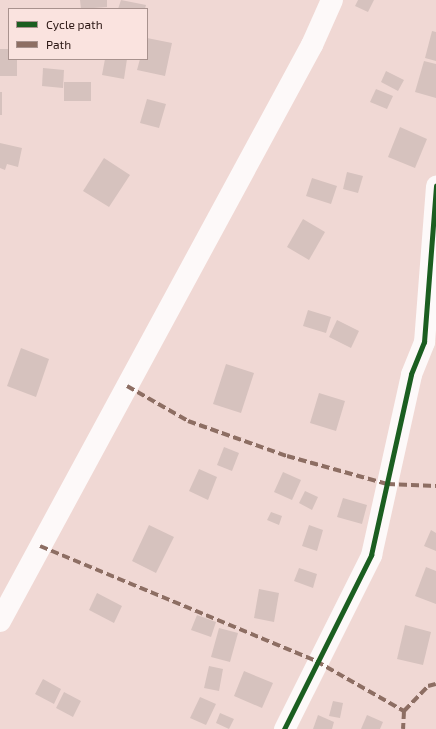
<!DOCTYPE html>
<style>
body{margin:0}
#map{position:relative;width:436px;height:729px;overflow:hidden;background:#f0d8d4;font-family:"Exo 2",sans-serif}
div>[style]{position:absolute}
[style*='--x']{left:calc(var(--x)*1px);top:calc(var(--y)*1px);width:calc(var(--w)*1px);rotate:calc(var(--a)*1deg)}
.building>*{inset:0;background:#d6c2be}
.street>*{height:21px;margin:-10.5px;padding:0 10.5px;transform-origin:10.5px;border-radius:10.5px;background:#fdf9f9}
.secondary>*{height:22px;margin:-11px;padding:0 11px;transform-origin:11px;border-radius:11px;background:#fdf9f9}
.quiet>*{height:4px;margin-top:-2px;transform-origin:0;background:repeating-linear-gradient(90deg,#8d6e63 0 8px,transparent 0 12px)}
.cycleway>*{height:5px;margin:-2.5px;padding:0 2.5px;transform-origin:2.5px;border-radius:2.5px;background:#1b5e20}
span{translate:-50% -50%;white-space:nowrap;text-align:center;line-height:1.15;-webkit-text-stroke:4px #fae3df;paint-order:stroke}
.legend{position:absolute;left:8px;top:8px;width:140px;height:52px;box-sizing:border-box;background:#fae3df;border:1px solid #a8928e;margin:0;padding:5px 7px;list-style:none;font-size:12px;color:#2c1815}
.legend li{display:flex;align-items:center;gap:8px;height:20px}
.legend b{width:20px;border:1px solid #a8928e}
</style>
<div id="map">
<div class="building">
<div style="clip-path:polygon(80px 0,107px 0,107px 7px,81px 9px)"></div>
<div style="clip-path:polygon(121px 0,146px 5px,145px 9px,118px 9px)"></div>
<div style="clip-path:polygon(358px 0,374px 0,368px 12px,355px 6px)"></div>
<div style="clip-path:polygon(432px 31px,436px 32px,436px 61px,425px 58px)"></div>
<div style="clip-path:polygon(147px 38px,172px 43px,165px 76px,137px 70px,140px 59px,147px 59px)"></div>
<div style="clip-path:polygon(0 49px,9px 49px,9px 59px,17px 59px,17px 76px,0 76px)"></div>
<div style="clip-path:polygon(105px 59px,127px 59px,124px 79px,102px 75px)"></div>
<div style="clip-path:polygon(424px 61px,436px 64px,436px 98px,415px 92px)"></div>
<div style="clip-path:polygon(43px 68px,64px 70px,63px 88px,42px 86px)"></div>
<div style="clip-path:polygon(386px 71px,404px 80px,398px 91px,381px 82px)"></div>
<div style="clip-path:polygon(64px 82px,91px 82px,91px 101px,64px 101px)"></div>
<div style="clip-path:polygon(376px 89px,393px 96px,387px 109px,370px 102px)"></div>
<div style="clip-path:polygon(0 92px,2px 92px,2px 115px,0 115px)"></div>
<div style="clip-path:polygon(147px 99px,166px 104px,159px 128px,140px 123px)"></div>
<div style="clip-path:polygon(400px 127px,427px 139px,415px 168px,388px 157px)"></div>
<div style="clip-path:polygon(0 143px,22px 148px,18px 167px,7px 164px,5px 170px,0 168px)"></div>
<div style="clip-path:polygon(104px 158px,130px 175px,109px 207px,83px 191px)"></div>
<div style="clip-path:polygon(347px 172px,363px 176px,358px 193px,343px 189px)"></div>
<div style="clip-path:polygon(312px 178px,337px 186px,331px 204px,306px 196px)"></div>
<div style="clip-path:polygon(303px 219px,325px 232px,309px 260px,287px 247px)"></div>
<div style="clip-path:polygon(308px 310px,331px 317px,326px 333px,303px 326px)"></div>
<div style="clip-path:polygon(337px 320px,359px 331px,351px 348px,329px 337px)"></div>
<div style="clip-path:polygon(21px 348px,49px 359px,36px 397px,7px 386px)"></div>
<div style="clip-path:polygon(226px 364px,254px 373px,241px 413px,213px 404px)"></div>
<div style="clip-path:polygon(319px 393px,345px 401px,336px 431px,310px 423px)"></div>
<div style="clip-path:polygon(224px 447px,239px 453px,232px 471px,217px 465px)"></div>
<div style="clip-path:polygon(199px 469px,217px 477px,208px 500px,189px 491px)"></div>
<div style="clip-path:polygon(283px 472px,301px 480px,292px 500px,274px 492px)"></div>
<div style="clip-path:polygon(305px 491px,318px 497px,312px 510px,299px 503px)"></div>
<div style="clip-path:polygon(343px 498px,367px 505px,362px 524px,337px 517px)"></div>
<div style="clip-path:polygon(271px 512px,282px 516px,279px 525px,267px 520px)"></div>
<div style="clip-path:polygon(149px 525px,174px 537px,156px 573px,132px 561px)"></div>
<div style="clip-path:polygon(309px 525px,323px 530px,317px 551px,302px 546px)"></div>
<div style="clip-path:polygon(431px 530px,436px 533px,436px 551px,424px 546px)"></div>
<div style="clip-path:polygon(426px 567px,436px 571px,436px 604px,415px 596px)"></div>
<div style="clip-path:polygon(299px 568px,317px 574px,313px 588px,294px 581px)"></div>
<div style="clip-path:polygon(259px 589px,279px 593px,274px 622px,254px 618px)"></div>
<div style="clip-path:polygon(97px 593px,122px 606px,114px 623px,89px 610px)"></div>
<div style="clip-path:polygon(197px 615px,216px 622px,211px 637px,191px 630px)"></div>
<div style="clip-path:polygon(405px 625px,431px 632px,423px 665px,397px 659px)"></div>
<div style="clip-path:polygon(219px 628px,238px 633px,230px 662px,211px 657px)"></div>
<div style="clip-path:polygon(209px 666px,223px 669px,219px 691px,204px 688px)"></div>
<div style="clip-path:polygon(244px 671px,273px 683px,262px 708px,234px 696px)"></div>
<div style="clip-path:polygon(43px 679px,61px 689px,54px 704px,35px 694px)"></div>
<div style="clip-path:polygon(64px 692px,81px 701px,73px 717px,56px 708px)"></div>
<div style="clip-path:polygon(200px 697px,216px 704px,206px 725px,190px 718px)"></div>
<div style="clip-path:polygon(333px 701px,343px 703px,340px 718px,329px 716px)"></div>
<div style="clip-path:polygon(220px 713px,234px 719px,229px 729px,216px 723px)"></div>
<div style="clip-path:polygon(318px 715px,334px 722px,332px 729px,313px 729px)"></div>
<div style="clip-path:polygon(367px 715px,383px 722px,380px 729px,361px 729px)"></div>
</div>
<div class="street">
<div style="--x:284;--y:729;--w:195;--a:-63.4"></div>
<div style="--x:371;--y:555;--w:185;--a:-77.5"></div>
<div style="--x:411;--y:374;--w:35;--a:-68"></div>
<div style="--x:424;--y:342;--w:157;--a:-85.6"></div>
</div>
<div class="secondary">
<div style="--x:0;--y:621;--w:655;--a:-61.56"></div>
<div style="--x:312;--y:45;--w:49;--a:-66"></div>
</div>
<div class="quiet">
<div style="--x:127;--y:386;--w:70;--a:29.8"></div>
<div style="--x:188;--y:421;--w:105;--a:19.5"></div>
<div style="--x:287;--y:456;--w:104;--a:15.6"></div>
<div style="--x:387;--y:484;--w:49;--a:2.3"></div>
<div style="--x:40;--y:546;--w:299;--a:22.6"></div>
<div style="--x:316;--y:661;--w:101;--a:29.6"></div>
<div style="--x:404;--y:711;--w:18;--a:93"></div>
<div style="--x:404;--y:711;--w:35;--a:-46"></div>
<div style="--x:428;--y:686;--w:8;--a:-14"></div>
</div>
<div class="cycleway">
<div style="--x:284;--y:729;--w:195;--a:-63.4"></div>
<div style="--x:371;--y:555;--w:185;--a:-77.5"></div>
<div style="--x:411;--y:374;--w:35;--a:-68"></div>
<div style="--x:424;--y:342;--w:157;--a:-85.6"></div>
</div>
<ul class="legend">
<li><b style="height:5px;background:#1b5e20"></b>Cycle path</li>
<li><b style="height:5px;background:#8d6e63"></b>Path</li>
</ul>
</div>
